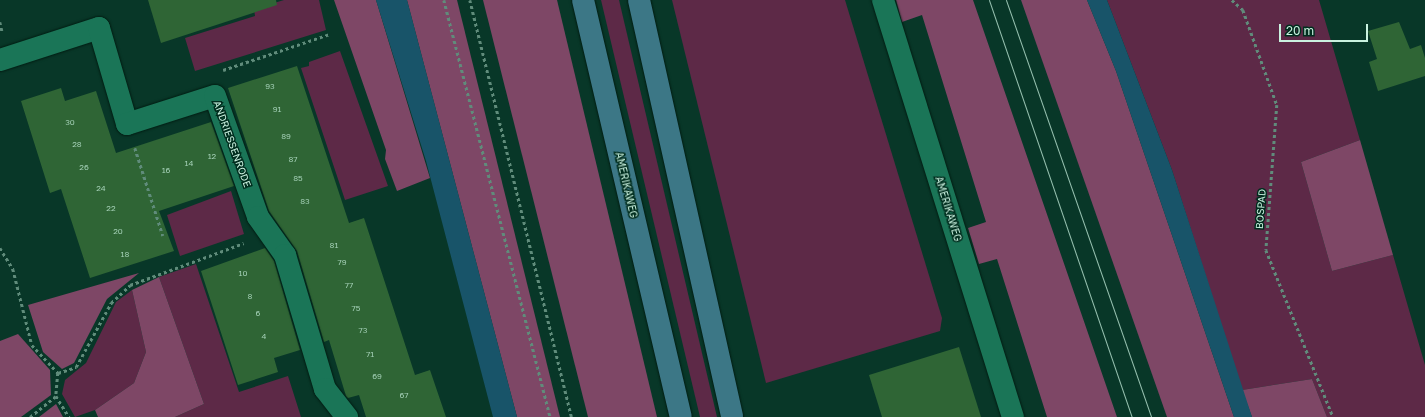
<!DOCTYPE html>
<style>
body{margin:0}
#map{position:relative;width:1425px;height:417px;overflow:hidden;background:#083728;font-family:"Golos Text",sans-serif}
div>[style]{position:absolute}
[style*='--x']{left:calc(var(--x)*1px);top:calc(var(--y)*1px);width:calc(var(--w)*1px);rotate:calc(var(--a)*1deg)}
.green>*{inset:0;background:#5d2947}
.forest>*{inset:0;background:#7e4766}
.water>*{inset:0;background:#185469}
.building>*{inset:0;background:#2f6535}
.path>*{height:2.5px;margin-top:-1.25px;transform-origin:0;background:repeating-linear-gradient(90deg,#608c7b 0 3px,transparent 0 6px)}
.roads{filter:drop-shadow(0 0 1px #021c12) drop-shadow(0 0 1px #021c12)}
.minor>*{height:22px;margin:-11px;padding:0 11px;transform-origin:11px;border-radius:11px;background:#1a7557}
.secondary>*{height:22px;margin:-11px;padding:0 11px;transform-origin:11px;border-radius:11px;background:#3c7786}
.tram>*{height:1px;margin:-0.5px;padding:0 0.5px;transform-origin:0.5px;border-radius:0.5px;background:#94bead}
span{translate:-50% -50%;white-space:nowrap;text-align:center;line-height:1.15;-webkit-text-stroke:3px #002d1e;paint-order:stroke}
.number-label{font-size:8px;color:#a3cfb5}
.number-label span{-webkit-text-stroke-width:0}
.street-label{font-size:10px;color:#caf2e0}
.scale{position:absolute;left:1279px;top:24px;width:89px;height:18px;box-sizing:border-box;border:2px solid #caf2e0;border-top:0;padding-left:5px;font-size:12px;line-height:14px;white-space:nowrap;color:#caf2e0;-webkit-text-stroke:3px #002d1e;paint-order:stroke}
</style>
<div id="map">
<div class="green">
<div style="clip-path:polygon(284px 0,319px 0,326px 30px,195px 71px,185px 38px,255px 16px,254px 9px)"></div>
<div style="clip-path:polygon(601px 0,619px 0,717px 417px,700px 417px)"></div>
<div style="clip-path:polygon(672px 0,845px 0,942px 318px,940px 331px,766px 383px)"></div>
<div style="clip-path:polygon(1107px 0,1319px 0,1360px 140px,1301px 162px,1332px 271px,1393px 255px,1425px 365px,1425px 417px,1327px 417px,1312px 379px,1242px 390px,1172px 170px)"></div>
<div style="clip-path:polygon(340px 51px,388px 186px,345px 200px,301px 68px,309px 66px,309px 62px)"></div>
<div style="clip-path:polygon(231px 191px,244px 234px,180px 256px,167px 215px)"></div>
<div style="clip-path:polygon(196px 264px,239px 392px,288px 376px,301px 417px,175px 417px,204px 404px,159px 277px)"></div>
<div style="clip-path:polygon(132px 290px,146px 352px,134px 383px,95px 410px,75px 417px,62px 394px,65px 380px,86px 363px,116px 302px)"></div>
</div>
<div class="forest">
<div style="clip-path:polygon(334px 0,376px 0,430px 178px,397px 191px,385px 159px,386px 150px)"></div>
<div style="clip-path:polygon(407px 0,457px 0,560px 417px,517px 417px)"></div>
<div style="clip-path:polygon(483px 0,557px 0,657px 417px,588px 417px)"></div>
<div style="clip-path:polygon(896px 0,973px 0,1117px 417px,1047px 417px,997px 259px,979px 264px,968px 228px,986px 222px,922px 15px,902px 22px)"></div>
<div style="clip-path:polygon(1021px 0,1087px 0,1116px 71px,1234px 417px,1167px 417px)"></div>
<div style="clip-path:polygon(1360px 140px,1393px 255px,1332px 271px,1301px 162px)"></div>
<div style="clip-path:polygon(139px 273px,107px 299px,74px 363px,62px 369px,43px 352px,28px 305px)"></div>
<div style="clip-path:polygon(159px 277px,204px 404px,175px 417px,98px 417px,95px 410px,134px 383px,146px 352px,132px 290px)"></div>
<div style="clip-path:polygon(18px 334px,50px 370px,51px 395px,21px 417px,0 417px,0 341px)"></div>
<div style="clip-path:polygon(1312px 379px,1327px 417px,1252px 417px,1242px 390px)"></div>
<div style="clip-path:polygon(56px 404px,63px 417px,39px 417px)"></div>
</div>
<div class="water">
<div style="clip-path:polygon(376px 0,407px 0,517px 417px,493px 417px,426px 161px)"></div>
<div style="clip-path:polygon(1087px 0,1107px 0,1172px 170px,1252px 417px,1234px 417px,1116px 71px)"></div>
</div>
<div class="building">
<div style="clip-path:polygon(148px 0,276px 0,277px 5px,161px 43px)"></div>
<div style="clip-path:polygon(1399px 22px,1410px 49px,1421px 45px,1425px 58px,1425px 76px,1378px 91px,1369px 62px,1377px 59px,1368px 31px)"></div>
<div style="clip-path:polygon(297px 66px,349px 223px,364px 218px,415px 375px,430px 370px,446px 417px,366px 417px,359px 395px,348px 398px,346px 396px,329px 340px,324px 342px,297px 251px,269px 211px,228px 88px)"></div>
<div style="clip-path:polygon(61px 88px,65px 101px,96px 91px,116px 153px,211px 122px,234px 186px,159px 211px,174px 251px,90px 278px,61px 189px,50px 193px,21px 101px)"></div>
<div style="clip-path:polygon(265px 248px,274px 261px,300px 350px,274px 358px,278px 372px,238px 385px,201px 271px)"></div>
<div style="clip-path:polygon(959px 347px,981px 417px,882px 417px,869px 375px)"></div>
</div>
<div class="path">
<div style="--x:444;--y:0;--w:430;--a:75.7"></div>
<div style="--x:470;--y:0;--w:429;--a:76.3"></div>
<div style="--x:1232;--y:0;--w:15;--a:42"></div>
<div style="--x:1243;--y:10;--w:101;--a:70.3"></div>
<div style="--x:1277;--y:105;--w:145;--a:94.3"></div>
<div style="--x:1266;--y:250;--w:180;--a:68.1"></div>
<div style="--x:0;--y:22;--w:9;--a:77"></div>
<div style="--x:223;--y:70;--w:113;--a:-18.6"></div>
<div style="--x:135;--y:148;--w:92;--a:72.3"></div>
<div style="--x:0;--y:248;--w:25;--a:58"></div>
<div style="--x:13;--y:269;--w:78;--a:76"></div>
<div style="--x:32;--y:345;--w:38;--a:47"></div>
<div style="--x:58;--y:373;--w:23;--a:95"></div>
<div style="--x:56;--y:396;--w:25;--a:58"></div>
<div style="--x:58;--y:373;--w:19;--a:-18"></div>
<div style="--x:76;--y:367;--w:73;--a:-61.3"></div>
<div style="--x:111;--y:303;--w:26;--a:-43"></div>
<div style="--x:130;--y:285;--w:121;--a:-20.2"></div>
<div style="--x:30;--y:417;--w:33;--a:-39"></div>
</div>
<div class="roads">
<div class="minor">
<div style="--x:883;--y:0;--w:437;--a:72.7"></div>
<div style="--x:0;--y:60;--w:104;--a:-17.9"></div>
<div style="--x:99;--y:28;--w:100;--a:73.7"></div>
<div style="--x:127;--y:124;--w:92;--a:-17.7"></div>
<div style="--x:215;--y:96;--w:128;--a:70.4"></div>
<div style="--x:258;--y:217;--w:47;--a:54.6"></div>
<div style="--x:285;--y:255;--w:140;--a:73.4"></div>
<div style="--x:325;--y:389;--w:36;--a:52"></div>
</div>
<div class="secondary">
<div style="--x:583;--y:0;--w:428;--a:76.8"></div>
<div style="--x:639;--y:0;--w:427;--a:77.4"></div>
</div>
</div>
<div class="tram">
<div style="--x:989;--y:0;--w:441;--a:71.1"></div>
<div style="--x:1006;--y:0;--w:441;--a:70.8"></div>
</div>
<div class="number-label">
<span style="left:270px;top:87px">93</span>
<span style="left:277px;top:110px">91</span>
<span style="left:70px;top:123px">30</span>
<span style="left:286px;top:137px">89</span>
<span style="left:77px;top:145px">28</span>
<span style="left:212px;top:157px">12</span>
<span style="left:293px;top:160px">87</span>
<span style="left:189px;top:164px">14</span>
<span style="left:84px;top:168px">26</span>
<span style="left:166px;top:171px">16</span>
<span style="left:298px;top:179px">85</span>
<span style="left:101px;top:189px">24</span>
<span style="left:305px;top:202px">83</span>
<span style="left:111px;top:209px">22</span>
<span style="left:118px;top:232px">20</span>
<span style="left:334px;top:246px">81</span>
<span style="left:125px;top:255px">18</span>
<span style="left:342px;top:263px">79</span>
<span style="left:243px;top:274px">10</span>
<span style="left:349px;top:286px">77</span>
<span style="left:250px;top:297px">8</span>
<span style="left:356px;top:309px">75</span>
<span style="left:258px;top:314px">6</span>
<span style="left:363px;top:331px">73</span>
<span style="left:264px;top:337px">4</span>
<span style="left:370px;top:355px">71</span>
<span style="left:377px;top:377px">69</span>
<span style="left:404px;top:396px">67</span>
</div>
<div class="street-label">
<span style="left:232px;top:144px;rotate:70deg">ANDRIESSENRODE</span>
<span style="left:626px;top:185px;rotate:77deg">AMERIKAWEG</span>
<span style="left:948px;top:209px;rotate:73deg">AMERIKAWEG</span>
<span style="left:1261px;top:209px;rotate:-86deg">BOSPAD</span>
</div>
<div class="scale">20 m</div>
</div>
